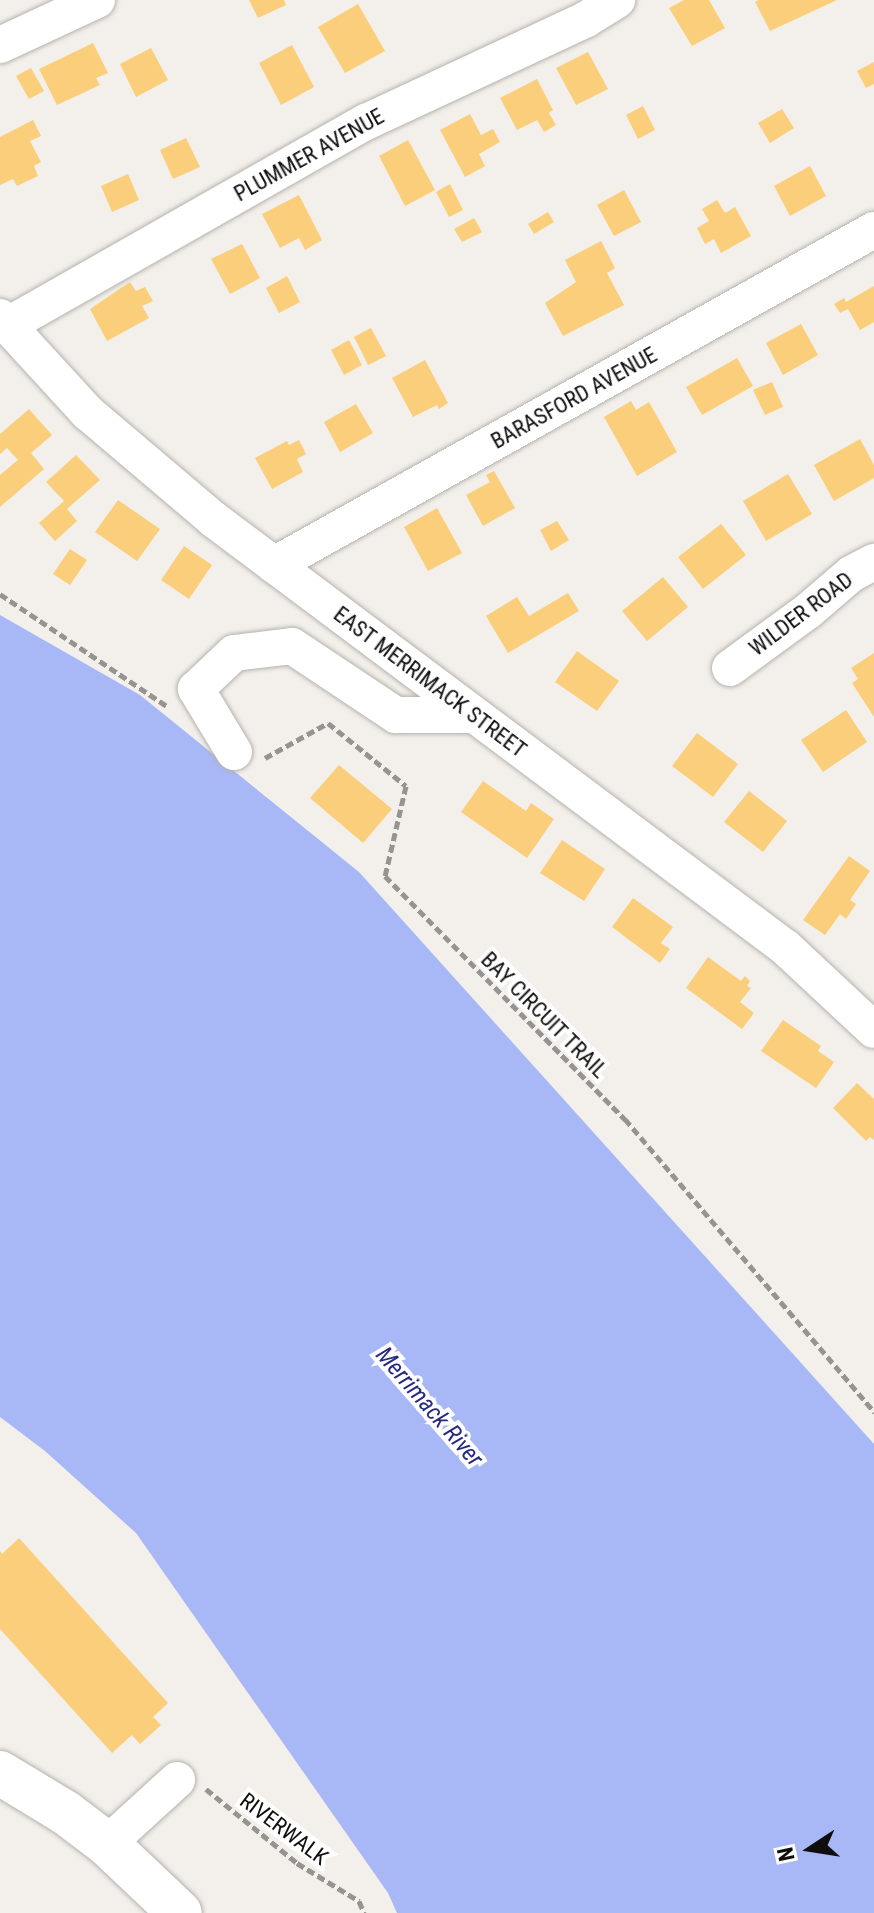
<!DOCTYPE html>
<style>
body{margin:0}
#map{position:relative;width:874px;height:1913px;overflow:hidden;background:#f3f0eb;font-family:"Roboto Condensed",sans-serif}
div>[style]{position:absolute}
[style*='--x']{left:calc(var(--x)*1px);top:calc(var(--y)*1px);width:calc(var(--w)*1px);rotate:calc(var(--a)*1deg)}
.water>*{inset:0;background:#a8b7f6}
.building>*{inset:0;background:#face7a}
.path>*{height:5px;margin-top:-2.5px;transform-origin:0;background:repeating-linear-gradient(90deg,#969491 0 8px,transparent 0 12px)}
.roads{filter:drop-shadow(0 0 2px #b5b3ae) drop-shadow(0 0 2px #b5b3ae)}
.minor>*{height:36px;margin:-18px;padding:0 18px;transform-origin:18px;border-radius:18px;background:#fff}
.major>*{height:44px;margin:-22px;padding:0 22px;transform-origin:22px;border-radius:22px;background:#fff}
span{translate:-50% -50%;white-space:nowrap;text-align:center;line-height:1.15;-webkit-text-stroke:8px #fff;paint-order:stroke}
.street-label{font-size:22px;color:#0f0e0d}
.water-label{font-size:24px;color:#252980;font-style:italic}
.north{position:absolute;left:770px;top:1809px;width:80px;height:80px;-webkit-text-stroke:6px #fff;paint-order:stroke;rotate:258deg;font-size:22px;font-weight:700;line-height:32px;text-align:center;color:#0f0e0d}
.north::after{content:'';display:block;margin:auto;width:28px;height:36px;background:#0f0e0d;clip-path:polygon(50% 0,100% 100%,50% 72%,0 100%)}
</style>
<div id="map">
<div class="water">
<div style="clip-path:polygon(0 615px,140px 695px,359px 872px,874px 1444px,874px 1913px,397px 1913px,388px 1893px,136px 1533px,45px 1451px,0 1417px)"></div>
</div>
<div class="building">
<div style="clip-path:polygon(249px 0,284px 0,286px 5px,258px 18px)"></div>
<div style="clip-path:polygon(684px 0,709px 0,725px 28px,692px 46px,669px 8px)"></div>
<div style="clip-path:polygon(759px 0,837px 0,770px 31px,755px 2px)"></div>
<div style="clip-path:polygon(358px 4px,385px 51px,345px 73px,318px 27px)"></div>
<div style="clip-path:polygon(93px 43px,108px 73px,96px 78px,100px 85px,57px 105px,39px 69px)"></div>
<div style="clip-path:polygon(292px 45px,314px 87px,281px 105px,259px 63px)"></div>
<div style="clip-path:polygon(151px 48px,168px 80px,136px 97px,120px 64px)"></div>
<div style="clip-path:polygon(588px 52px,608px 89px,576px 105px,556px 68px)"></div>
<div style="clip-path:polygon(874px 62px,874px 84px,866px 88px,857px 71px)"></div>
<div style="clip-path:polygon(31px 68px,44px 91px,29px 99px,16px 76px)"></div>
<div style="clip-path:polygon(537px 79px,553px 110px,549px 113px,556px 125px,544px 132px,537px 120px,517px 130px,500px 98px)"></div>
<div style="clip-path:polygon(643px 106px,655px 130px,638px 139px,626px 115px)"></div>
<div style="clip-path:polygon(782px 109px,794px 128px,770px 143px,758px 123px)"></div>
<div style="clip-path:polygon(470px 114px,481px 135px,493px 129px,500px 142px,479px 154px,485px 166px,465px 177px,440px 130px)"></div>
<div style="clip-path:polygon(33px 120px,41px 136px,30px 141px,41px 162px,34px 166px,38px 176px,17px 186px,13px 179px,0 185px,0 137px)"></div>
<div style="clip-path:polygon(186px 138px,200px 167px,173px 179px,160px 150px)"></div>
<div style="clip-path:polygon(408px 140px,435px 190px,405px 206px,379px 156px)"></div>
<div style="clip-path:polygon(810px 166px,826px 196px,790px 216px,774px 186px)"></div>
<div style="clip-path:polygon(128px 174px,139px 200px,112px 212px,101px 186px)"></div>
<div style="clip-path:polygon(450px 184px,463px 210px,449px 217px,436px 192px)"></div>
<div style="clip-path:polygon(624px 190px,641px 222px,614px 236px,597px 205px)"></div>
<div style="clip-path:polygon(299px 195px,322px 240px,305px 250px,299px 238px,280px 248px,262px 214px)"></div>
<div style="clip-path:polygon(717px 200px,725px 213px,735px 207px,751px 236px,721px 253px,714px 239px,705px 244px,697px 228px,709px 221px,702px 209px)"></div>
<div style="clip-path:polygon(548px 212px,554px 222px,534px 234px,528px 224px)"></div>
<div style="clip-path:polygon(474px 218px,482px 232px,462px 242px,454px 229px)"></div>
<div style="clip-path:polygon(601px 241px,615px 268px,607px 273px,624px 305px,563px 336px,545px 303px,576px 282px,565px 260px)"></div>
<div style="clip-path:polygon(242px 244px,260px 278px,230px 294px,211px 259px)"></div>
<div style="clip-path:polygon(287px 276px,300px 302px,279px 313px,266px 288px)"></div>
<div style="clip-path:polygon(130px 282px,136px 291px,145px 287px,153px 301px,142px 306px,149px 318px,107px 341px,90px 309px)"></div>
<div style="clip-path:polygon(874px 286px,874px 322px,860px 330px,848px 309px,840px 313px,834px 304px,844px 298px,846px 302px)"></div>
<div style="clip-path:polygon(801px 324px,818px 355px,783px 375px,766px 343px)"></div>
<div style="clip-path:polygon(371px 328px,386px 356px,368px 365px,354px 337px)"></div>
<div style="clip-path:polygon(349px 340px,362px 365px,344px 375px,331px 350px)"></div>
<div style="clip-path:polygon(737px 358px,753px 386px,702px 415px,686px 387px)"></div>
<div style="clip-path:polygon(425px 360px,448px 403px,439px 409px,437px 405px,413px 417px,392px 378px)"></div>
<div style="clip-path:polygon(772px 382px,783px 407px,765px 415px,753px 390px)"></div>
<div style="clip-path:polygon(631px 401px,636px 410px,649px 402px,677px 452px,637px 476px,604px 417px)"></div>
<div style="clip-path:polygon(356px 404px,373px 433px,340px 452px,324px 422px)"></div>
<div style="clip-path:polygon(29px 409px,52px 435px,31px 453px,44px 469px,0 507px,0 475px,18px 460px,7px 448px,0 454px,0 434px)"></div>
<div style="clip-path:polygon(860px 439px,874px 465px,874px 478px,834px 501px,814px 465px)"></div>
<div style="clip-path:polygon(299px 440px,306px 454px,297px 459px,303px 472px,272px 489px,255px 458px,287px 441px,289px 445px)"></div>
<div style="clip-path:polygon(76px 455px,100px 480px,67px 509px,77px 521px,55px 541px,39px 523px,64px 501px,46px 482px)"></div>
<div style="clip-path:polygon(494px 471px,515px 508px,483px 526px,466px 495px,490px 482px,486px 475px)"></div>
<div style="clip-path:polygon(788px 474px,812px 514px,766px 541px,743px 501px)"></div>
<div style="clip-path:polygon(118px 500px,160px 529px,137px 561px,95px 532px)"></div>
<div style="clip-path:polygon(437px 508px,462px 553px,428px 571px,404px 527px)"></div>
<div style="clip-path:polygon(557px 521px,569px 540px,551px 551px,540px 530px)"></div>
<div style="clip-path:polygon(721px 524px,746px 555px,703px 589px,678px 557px)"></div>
<div style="clip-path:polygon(184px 546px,212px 565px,189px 599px,161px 580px)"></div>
<div style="clip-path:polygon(70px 549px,87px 560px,70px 585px,53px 574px)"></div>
<div style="clip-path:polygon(663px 577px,688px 607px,647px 641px,622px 611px)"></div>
<div style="clip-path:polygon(568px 593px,579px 611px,508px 653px,486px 616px,517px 597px,529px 616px)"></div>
<div style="clip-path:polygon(577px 651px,619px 681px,597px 711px,555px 682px)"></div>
<div style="clip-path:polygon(874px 653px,874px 717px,852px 683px,858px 679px,851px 668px)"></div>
<div style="clip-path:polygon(846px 710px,867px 742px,823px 772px,801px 740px)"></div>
<div style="clip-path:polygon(697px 733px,738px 764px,713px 797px,672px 766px)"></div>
<div style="clip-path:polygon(339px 765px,392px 809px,363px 843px,310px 798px)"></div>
<div style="clip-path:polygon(483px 781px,526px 811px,531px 803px,554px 819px,527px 858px,461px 812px)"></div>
<div style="clip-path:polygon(749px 791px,787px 821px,763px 852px,724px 822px)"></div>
<div style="clip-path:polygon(562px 840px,605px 869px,584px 901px,540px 873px)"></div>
<div style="clip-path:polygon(849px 856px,870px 871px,850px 900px,856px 904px,846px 919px,840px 914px,825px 935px,803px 920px)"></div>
<div style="clip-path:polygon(633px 898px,673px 927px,661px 943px,670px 949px,660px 963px,612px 927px)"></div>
<div style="clip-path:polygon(708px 957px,741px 981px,745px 976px,750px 981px,747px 986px,751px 988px,740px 1002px,754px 1013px,742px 1029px,686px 988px)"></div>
<div style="clip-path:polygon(783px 1020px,821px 1046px,818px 1051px,834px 1062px,816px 1088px,761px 1051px)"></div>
<div style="clip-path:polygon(857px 1083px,874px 1099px,874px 1140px,870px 1137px,866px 1141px,833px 1108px)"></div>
<div style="clip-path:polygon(19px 1538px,168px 1703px,153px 1717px,161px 1725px,140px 1744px,132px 1735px,112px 1753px,0 1629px,0 1551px,2px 1554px)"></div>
</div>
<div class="path">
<div style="--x:0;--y:594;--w:202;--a:33.9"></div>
<div style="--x:265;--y:758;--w:72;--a:-29.1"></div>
<div style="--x:328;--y:723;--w:100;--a:38.9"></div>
<div style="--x:406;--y:786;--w:92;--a:103.1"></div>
<div style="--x:385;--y:876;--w:342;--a:45.4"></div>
<div style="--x:625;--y:1119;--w:385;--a:49.6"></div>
<div style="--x:206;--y:1789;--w:117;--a:39.1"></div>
<div style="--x:297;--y:1863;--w:73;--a:31.5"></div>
<div style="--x:359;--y:1901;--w:13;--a:67"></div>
</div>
<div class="roads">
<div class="minor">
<div style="--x:0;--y:45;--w:107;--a:-24.9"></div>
<div style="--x:0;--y:317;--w:129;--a:47.5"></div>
<div style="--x:87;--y:412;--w:165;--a:40.3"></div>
<div style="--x:213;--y:519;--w:716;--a:36.82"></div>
<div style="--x:786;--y:948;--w:120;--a:43"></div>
<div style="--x:8;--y:325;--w:412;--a:-29.6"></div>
<div style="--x:366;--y:122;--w:242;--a:-25"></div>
<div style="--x:585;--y:20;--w:38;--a:-32"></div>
<div style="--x:274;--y:565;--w:687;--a:-29.18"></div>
<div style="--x:730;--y:668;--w:97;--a:-36.2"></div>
<div style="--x:808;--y:611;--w:57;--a:-40.7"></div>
<div style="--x:851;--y:574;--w:26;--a:-28"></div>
<div style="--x:234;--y:752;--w:74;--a:-121.1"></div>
<div style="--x:196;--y:689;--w:52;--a:-43.5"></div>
<div style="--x:234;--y:653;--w:58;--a:-6.9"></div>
<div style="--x:292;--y:646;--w:125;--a:33.6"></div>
<div style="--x:396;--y:715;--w:77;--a:0"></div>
<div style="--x:107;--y:1844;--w:95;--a:-42.4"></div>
</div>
<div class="major">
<div style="--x:0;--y:1773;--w:77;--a:31.2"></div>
<div style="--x:66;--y:1813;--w:51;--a:37.1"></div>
<div style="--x:107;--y:1844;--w:100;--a:43.4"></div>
</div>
</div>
<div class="street-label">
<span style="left:309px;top:155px;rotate:-29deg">PLUMMER AVENUE</span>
<span style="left:574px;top:398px;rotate:-29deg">BARASFORD AVENUE</span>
<span style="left:801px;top:614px;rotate:-37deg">WILDER ROAD</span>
<span style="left:430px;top:682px;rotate:37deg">EAST MERRIMACK STREET</span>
<span style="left:544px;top:1015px;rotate:45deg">BAY CIRCUIT TRAIL</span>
<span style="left:284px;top:1829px;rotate:37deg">RIVERWALK</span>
</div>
<div class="water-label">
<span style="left:429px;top:1407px;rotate:49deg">Merrimack River</span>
</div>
<div class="north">N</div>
</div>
